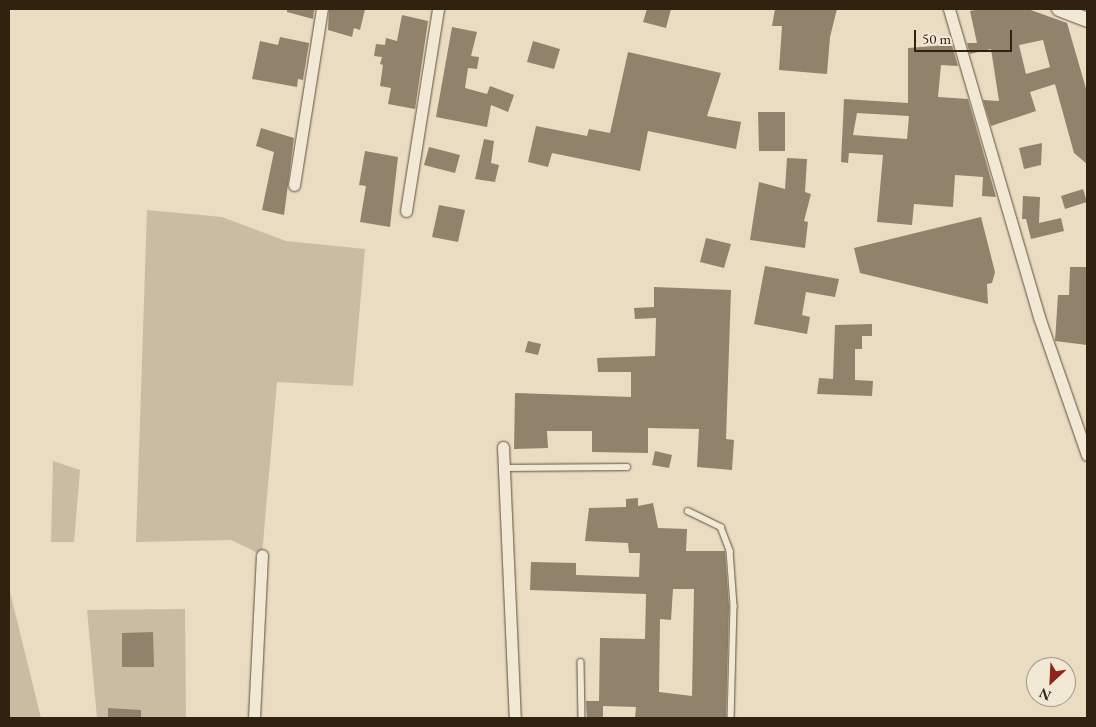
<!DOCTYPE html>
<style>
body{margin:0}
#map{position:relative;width:1096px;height:727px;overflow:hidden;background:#eadcc0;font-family:"EB Garamond",serif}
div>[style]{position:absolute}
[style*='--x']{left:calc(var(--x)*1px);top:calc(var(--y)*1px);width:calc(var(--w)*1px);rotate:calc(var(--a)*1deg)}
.green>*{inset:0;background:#cabca2}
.building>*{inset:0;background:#91826c}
.roads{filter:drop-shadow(0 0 1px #5e503c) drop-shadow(0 0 1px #5e503c)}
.service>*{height:5.5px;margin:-2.75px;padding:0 2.75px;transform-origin:2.75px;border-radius:2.75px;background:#f1e8d6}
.minor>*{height:11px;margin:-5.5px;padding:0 5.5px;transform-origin:5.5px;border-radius:5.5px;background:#f1e8d6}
.tertiary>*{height:14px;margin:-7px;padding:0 7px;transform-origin:7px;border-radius:7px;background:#f1e8d6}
span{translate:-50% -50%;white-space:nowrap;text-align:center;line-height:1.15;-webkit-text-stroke:5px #f1e8d6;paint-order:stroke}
.frame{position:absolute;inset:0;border:10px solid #302110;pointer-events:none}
.north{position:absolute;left:1026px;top:657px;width:50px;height:50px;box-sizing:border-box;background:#f1e8d6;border:1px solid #a49887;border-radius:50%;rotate:205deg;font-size:14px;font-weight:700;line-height:20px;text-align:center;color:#302110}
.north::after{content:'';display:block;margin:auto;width:18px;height:22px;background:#8f2418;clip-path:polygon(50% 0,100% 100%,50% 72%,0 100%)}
.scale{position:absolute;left:914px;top:30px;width:98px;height:22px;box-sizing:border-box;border:2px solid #302110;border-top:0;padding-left:6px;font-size:15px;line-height:18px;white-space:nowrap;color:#302110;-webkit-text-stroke:4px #f1e8d6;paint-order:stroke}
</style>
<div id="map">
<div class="green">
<div style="clip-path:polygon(147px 210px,222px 217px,286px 241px,365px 249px,353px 386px,277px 382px,262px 555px,231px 540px,136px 542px)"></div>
<div style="clip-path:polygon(53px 461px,80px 470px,74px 542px,51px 542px)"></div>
<div style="clip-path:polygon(9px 588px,41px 718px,9px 718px)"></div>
<div style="clip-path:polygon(185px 609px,186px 718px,97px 718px,87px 610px)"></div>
</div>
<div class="building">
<div style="clip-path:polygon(287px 9px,314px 9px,313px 19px,287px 12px)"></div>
<div style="clip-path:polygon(329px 9px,365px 9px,360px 30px,354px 28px,352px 37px,328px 30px)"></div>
<div style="clip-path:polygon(647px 9px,671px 9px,666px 28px,643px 22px)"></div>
<div style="clip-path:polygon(775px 9px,837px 9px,830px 37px,827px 74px,779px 70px,782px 26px,772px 26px)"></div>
<div style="clip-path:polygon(evenodd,979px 9px,1028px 9px,1067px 23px,1087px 92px,1087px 164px,1074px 153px,1055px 84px,1030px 92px,1036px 111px,991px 126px,983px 100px,999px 101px,991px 49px,970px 54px,967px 43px,977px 43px,970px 11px,979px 9px,1043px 40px,1050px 67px,1026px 74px,1019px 45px,1043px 40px)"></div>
<div style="clip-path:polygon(402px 15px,428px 21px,415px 109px,388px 104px,391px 88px,380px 86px,383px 65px,380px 64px,382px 57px,374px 56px,376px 44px,385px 45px,386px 38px,397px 41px)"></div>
<div style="clip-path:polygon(452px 27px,477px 32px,471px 56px,479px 57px,477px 69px,468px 68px,465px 88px,487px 94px,490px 86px,514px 95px,508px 112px,491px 105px,487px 127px,436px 117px)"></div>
<div style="clip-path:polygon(280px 37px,309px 43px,303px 80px,298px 79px,297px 87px,252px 79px,260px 41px,278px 45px)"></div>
<div style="clip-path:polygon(533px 41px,560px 49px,554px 69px,527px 62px)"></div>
<div style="clip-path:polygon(evenodd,947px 42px,951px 42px,958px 66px,941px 65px,938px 97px,968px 99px,996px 197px,982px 196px,983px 177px,955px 175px,953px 207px,914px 204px,912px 225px,877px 222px,883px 155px,849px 153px,848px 163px,841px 162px,844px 99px,908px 103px,908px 48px,947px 45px,947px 42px,857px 113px,909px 116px,907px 139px,853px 135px,857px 113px)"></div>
<div style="clip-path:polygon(628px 52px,721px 73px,707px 116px,741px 122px,736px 149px,648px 131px,640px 171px,552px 153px,548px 167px,528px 162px,536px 126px,587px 136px,589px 129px,610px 133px)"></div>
<div style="clip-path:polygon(758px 112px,785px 112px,785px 151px,759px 151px)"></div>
<div style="clip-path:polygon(261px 128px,294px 138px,284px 215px,262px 210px,274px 152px,256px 146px)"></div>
<div style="clip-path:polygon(484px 139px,494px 141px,491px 163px,499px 165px,495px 182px,475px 179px)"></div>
<div style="clip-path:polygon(1042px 143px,1041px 165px,1024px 169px,1019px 148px)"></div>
<div style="clip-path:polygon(429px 147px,460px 155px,455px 173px,424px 165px)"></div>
<div style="clip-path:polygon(365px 151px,398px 157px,390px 227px,360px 222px,366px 186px,359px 185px)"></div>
<div style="clip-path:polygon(787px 158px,807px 159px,805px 192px,811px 194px,804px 221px,808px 222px,805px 248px,750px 240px,759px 182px,785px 189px)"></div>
<div style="clip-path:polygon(1083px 189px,1087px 202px,1065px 209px,1061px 196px)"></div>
<div style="clip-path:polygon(1023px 196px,1040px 197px,1039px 223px,1061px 218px,1064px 231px,1031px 239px,1026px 219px,1022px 219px)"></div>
<div style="clip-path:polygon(439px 205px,465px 210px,458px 242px,432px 237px)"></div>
<div style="clip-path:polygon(981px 217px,995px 272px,992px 283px,987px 284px,988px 304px,860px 273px,854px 248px)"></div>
<div style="clip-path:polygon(706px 238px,731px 244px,724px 268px,700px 262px)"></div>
<div style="clip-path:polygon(765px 266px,839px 279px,835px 297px,806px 292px,802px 315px,810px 317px,807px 334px,754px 324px)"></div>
<div style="clip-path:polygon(1070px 267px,1087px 267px,1087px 345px,1055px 341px,1058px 295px,1069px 295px)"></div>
<div style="clip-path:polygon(654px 287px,731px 290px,726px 439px,734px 440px,732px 470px,697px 467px,699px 429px,648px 428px,648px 453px,592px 452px,592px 431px,547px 431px,548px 448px,514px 449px,515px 393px,631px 397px,631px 372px,598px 372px,597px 358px,655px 356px,656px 318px,635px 319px,634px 308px,654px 307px)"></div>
<div style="clip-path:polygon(872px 324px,872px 336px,862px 336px,862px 349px,855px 349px,855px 380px,873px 381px,872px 396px,817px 394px,819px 378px,833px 379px,835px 325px)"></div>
<div style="clip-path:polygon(528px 341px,541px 344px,538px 355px,525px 352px)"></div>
<div style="clip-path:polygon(655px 451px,672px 455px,669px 468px,652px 465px)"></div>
<div style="clip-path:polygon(evenodd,638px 498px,638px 506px,653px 503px,658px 528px,687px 529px,686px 551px,725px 551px,729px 606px,726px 718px,635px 718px,636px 707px,603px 706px,603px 718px,587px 718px,586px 701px,599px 701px,600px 638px,645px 639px,646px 594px,530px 590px,531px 562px,576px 563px,576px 575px,639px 577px,640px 553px,629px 553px,628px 543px,585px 541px,589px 508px,626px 507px,626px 499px,638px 498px,673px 589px,694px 589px,692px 696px,659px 692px,660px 619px,671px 620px,673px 589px)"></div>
<div style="clip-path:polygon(153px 632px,154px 667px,122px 667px,122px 633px)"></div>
<div style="clip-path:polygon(108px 708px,141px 710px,141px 718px,108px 718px)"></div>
</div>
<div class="roads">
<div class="service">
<div style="--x:504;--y:468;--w:123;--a:-0.5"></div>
<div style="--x:688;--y:511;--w:37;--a:26"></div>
<div style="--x:721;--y:527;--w:26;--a:69"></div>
<div style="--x:730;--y:551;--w:55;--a:85.8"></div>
<div style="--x:734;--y:606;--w:112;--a:91.5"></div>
<div style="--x:581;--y:662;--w:56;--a:89"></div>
</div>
<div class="minor">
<div style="--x:949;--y:9;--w:321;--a:73.7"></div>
<div style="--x:1039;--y:317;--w:146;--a:70.8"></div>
<div style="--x:294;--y:185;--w:178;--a:-81"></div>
<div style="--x:406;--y:211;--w:205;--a:-81"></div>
<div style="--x:503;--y:447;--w:271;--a:87.5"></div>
<div style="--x:254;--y:718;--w:163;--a:-87.2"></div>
</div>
<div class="tertiary">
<div style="--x:1059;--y:9;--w:30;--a:21"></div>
</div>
</div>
<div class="frame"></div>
<div class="north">N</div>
<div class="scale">50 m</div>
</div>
